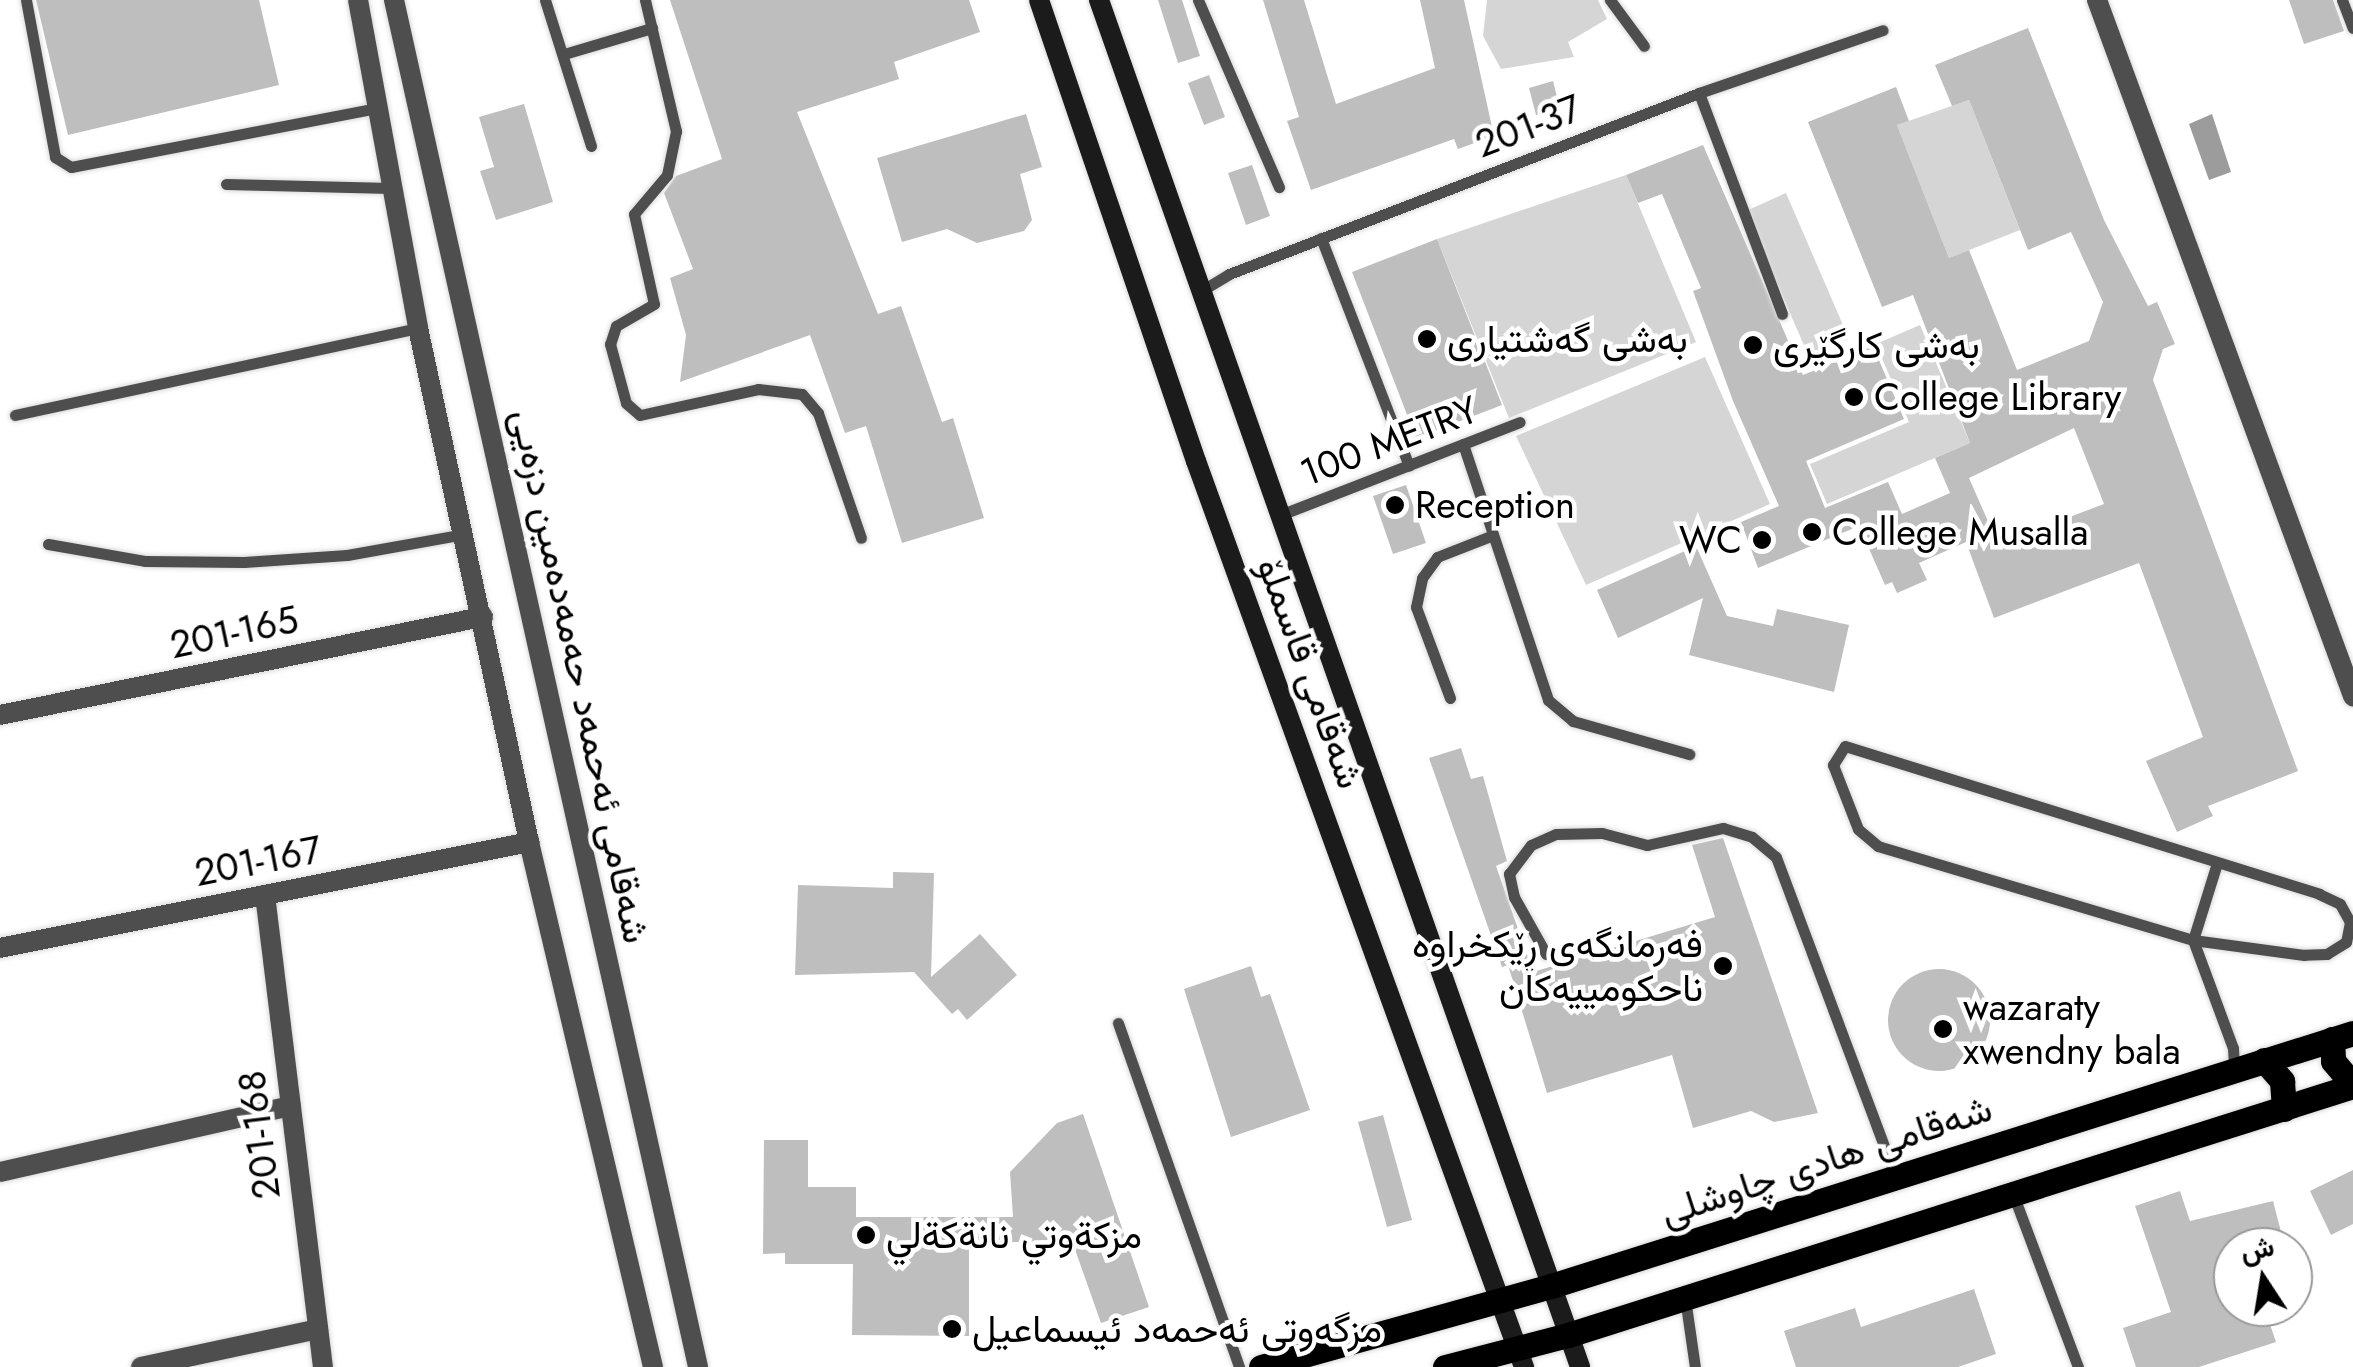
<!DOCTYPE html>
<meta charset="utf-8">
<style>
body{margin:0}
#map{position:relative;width:2353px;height:1367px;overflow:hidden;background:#fff;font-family:Jost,Vazirmatn,sans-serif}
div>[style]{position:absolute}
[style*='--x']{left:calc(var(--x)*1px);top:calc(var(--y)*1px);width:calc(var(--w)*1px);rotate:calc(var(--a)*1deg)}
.green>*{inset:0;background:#d5d5d5}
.water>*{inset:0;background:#9c9c9c}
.building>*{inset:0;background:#bebebe}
.round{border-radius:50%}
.roads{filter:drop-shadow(0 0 2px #dbdbdb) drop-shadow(0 0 2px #dbdbdb)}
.service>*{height:11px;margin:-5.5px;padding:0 5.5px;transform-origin:5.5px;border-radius:5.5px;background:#4e4e4e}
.minor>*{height:20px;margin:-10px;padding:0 10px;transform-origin:10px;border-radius:10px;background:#4e4e4e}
.tertiary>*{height:20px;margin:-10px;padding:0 10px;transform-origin:10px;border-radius:10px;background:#4e4e4e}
.secondary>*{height:20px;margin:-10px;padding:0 10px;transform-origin:10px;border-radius:10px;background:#1b1b1b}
.primary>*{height:25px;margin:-12.5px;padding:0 12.5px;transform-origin:12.5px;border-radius:12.5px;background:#000}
.dots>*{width:28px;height:28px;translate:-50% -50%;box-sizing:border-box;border:5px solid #fff;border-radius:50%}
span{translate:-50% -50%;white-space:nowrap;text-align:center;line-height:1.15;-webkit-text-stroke:9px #fff;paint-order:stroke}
.street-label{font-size:38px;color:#000}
.poi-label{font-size:38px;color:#000}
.left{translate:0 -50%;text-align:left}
.right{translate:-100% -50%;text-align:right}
.north{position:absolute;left:2213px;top:1227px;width:100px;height:100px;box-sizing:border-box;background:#fff;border:2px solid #999;border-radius:50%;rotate:348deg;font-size:28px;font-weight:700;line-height:40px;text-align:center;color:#000}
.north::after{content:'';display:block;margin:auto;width:35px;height:45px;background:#000;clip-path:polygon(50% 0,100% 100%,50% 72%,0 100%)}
</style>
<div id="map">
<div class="green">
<div style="clip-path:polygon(1487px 0,1598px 0,1607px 19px,1568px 42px,1574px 57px,1501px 69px,1483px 36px)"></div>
<div style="clip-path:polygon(1969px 100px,2020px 230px,1949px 258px,1897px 125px)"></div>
<div style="clip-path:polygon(1626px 175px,1696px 342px,1509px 418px,1437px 239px)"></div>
<div style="clip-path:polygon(1786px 193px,1849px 339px,1809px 357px,1746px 211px)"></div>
<div style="clip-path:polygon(1920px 325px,1970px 443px,1827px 504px,1810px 464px,1909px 422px,1876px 344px)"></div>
<div style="clip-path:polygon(1705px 357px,1770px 504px,1586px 585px,1516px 436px)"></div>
</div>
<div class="water">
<div style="clip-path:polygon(2212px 114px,2231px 172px,2209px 180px,2189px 124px)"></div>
</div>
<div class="building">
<div style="clip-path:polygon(36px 0,259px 0,279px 85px,68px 135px)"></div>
<div style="clip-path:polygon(670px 0,969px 0,980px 32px,894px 62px,899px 79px,797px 112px,878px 314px,901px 306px,942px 422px,953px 418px,984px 518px,902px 543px,866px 426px,845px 433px,810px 335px,680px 382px,686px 335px,670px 278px,693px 269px,664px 193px,676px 176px,722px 159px)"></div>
<div style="clip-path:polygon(1158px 0,1182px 0,1200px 56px,1178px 63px)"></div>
<div style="clip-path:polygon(1263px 0,1304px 0,1336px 104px,1435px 68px,1420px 0,1464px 0,1494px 136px,1458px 149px,1454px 139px,1311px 190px,1287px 121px,1299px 117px)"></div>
<div style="clip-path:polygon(2289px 0,2333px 0,2344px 31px,2304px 44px)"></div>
<div style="clip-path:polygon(evenodd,2028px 28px,2104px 220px,2148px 306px,2157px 302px,2175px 344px,2163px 349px,2153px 380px,2298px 771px,2208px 806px,2213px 816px,2177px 832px,2146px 761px,2203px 737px,2139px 563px,1994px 618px,1966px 542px,1919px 563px,1927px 580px,1897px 593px,1892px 582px,1885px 585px,1859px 526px,1758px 568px,1741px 522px,1779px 506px,1733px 401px,1693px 291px,1701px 288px,1662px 194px,1638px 203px,1626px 175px,1703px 145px,1803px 375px,1873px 346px,1904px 419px,1806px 461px,1825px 508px,1888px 482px,1902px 514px,1950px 493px,1935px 458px,1970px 443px,1913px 295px,1882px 307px,1808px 122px,1896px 87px,1909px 121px,1897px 125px,1949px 258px,1969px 250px,2017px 370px,2089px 341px,2103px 302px,2071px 232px,2028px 250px,1969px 100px,1952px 106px,1935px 65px,2028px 28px,2074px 428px,2104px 504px,1998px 544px,1969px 478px,2074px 428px)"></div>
<div style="clip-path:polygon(1209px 75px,1225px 117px,1204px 125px,1188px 83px)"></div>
<div style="clip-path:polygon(1553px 81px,1560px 109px,1536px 115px,1529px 88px)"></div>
<div style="clip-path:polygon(524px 104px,553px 202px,496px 220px,480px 171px,494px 167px,479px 117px)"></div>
<div style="clip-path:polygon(1026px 114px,1042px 167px,1020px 174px,1032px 220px,1024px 231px,977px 243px,947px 229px,902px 242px,877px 158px)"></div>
<div style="clip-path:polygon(1252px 165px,1270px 216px,1246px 225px,1228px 173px)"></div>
<div style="clip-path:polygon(1437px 239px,1502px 405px,1416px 438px,1352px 272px)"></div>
<div style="clip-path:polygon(1406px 485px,1426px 543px,1393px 554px,1373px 496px)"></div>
<div style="clip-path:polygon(1696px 546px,1727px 616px,1773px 626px,1777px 609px,1849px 625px,1834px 692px,1689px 655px,1703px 598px,1618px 638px,1597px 590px)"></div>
<div style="clip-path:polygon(1461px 748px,1471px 779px,1483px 776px,1507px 861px,1496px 866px,1533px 972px,1715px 917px,1692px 845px,1723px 838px,1818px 1113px,1774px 1122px,1751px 1111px,1693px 1128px,1672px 1055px,1547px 1093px,1508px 965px,1502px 967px,1429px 758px)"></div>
<div style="clip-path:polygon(893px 872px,934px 873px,931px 977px,980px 934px,1017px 975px,967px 1020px,958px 1009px,952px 1014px,914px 972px,795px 975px,798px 885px,893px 888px)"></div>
<div style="clip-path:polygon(1251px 966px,1261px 997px,1270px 994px,1310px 1110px,1231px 1137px,1184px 989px)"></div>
<div class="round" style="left:1888px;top:969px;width:102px;height:102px"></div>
<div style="clip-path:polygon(1083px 1114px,1149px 1307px,1101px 1323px,1072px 1241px,969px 1243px,969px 1336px,852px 1335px,853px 1264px,785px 1264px,785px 1253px,763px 1254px,764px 1140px,808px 1140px,808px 1187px,856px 1187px,856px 1217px,1013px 1217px,1010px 1172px,1057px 1123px)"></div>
<div style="clip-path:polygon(1383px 1115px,1412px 1220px,1387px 1227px,1358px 1122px)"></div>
<div style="clip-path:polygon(2353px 1170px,2353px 1224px,2331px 1235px,2310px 1191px)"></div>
<div style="clip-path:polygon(2180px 1191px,2190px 1221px,2273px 1201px,2285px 1247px,2233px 1247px,2233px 1307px,2264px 1307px,2276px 1342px,2199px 1367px,2136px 1367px,2123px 1328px,2171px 1312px,2135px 1206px)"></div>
<div style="clip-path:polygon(1974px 1289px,1996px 1354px,1958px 1367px,1796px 1367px,1784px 1331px,1855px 1308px,1861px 1327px)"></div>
</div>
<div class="roads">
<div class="service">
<div style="--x:26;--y:0;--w:160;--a:79.5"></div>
<div style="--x:55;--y:157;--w:19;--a:32"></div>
<div style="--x:71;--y:167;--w:311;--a:-10.9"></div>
<div style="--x:545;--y:0;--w:153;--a:72.5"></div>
<div style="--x:645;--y:0;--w:135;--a:76.7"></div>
<div style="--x:676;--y:131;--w:45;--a:101.6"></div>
<div style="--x:667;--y:175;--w:51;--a:130.2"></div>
<div style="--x:634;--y:214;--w:92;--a:77.5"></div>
<div style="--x:654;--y:304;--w:44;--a:149.9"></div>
<div style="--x:616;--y:326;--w:19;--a:108"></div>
<div style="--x:610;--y:344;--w:61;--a:74.8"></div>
<div style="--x:626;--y:403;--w:18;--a:41"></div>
<div style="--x:640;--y:415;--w:121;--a:-12.4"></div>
<div style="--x:758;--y:389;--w:44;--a:6.5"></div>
<div style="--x:802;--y:394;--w:25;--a:50"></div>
<div style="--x:818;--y:413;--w:132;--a:71"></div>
<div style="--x:1198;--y:0;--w:204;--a:66.6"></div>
<div style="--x:1610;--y:0;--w:57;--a:53.5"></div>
<div style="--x:2342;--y:0;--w:30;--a:69"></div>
<div style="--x:564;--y:54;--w:92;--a:-16.5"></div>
<div style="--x:1699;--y:93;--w:236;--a:69.4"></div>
<div style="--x:226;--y:184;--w:165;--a:1.4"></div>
<div style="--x:1321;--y:238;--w:244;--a:68.9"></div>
<div style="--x:1201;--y:291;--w:33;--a:-31"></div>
<div style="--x:1229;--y:274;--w:504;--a:-21.06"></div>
<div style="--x:1699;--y:93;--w:194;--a:-18.9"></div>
<div style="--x:15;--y:415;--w:412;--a:-12.2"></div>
<div style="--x:1463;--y:444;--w:270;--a:71.6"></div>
<div style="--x:1548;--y:700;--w:33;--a:40"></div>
<div style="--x:1573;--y:721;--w:121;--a:15.9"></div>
<div style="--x:1280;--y:515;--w:257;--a:-21.2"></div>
<div style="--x:48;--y:544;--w:98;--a:9.9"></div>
<div style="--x:145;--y:561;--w:99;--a:0.6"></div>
<div style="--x:244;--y:562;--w:103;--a:-3.9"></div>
<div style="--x:347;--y:555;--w:120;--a:-10.1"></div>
<div style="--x:1450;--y:698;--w:97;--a:-110.5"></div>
<div style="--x:1416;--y:607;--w:30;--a:-78"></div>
<div style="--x:1422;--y:578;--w:26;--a:-54"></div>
<div style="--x:1437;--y:557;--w:58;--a:-21.3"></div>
<div style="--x:1845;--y:746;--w:497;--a:17.3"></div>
<div style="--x:2319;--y:894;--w:23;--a:25"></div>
<div style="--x:2340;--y:904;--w:21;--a:61"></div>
<div style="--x:2350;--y:922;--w:20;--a:101"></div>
<div style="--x:2346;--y:942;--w:22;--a:148"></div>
<div style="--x:2327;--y:954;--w:23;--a:178"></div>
<div style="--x:2304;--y:955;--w:112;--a:-172.3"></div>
<div style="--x:2193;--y:940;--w:329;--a:-163.4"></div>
<div style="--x:1878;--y:846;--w:26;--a:-140"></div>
<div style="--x:1858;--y:829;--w:69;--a:-111.3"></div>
<div style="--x:1833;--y:765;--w:22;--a:-58"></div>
<div style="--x:2217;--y:863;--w:81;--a:107.3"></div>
<div style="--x:2193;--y:940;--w:115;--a:69.7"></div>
<div style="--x:2233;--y:1048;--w:22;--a:87"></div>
<div style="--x:1546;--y:954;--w:65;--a:-119.3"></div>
<div style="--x:1514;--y:897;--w:24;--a:-102"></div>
<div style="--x:1509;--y:874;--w:36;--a:-53"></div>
<div style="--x:1531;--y:845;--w:27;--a:-24"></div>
<div style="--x:1556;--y:834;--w:46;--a:-1.2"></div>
<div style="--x:1602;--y:833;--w:47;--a:14.9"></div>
<div style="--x:1647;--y:845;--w:78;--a:-12.6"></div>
<div style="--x:1723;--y:828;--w:30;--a:17"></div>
<div style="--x:1752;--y:837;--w:31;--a:40"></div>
<div style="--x:1776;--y:857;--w:340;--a:69.5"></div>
<div style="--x:1118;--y:1023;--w:365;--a:70.6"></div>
<div style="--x:2013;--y:1194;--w:185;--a:69.4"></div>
<div style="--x:1685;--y:1298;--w:70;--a:81.8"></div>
</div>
<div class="minor">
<div style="--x:2097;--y:0;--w:742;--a:69.81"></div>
<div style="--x:0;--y:715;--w:493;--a:-11.5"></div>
<div style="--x:265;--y:895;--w:476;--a:83"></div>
<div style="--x:0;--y:948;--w:540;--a:-11.33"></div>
<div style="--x:0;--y:1172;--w:298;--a:-12.8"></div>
<div style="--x:141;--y:1367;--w:181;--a:-12.1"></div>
</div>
<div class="tertiary">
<div style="--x:358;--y:0;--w:333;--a:79.6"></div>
<div style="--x:418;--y:328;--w:526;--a:77.81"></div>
<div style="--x:529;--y:842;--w:539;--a:76.71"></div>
<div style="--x:394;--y:0;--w:1400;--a:77.46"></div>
</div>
<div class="secondary">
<div style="--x:1039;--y:0;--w:487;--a:71.2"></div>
<div style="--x:1196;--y:461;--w:964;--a:70.1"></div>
<div style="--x:1099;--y:0;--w:1449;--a:70.61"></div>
</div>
<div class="primary">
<div style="--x:2332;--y:1039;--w:22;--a:87"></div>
<div style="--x:2333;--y:1061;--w:31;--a:50"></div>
<div style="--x:2264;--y:1060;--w:28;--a:49"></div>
<div style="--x:2282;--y:1081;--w:28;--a:86"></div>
<div style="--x:1261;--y:1367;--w:301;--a:-15.6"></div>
<div style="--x:1551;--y:1286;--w:841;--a:-17.51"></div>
<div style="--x:1445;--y:1367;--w:127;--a:-14.6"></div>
<div style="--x:1568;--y:1335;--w:824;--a:-17.6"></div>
</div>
</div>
<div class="dots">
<div style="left:1427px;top:339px;background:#000"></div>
<div style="left:1753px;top:345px;background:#000"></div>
<div style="left:1854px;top:397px;background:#000"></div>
<div style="left:1395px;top:505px;background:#000"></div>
<div style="left:1812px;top:532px;background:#000"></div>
<div style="left:1762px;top:540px;background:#000"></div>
<div style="left:1723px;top:966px;background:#000"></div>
<div style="left:1943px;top:1029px;background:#000"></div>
<div style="left:866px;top:1235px;background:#000"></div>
<div style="left:952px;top:1329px;background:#000"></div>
</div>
<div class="street-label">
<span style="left:1528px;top:126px;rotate:-21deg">201-37</span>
<span style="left:1389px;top:441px;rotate:-21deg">100 METRY</span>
<span style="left:234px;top:632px;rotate:-12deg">201-165</span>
<span style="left:1311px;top:673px;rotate:70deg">شەقامی قاسملۆ</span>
<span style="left:581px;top:676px;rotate:78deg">شەقامی ئەحمەد حەمەدەمین دزەیی</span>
<span style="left:258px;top:861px;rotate:-11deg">201-167</span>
<span style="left:259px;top:1135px;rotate:-97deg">201-168</span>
<span style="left:1826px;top:1160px;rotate:-18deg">شەقامی هادی چاوشلی</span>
</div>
<div class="poi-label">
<span class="left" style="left:1447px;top:339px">بەشی گەشتیاری</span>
<span class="left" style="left:1773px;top:345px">بەشی کارگێری</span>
<span class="left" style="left:1874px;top:397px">College Library</span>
<span class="left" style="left:1415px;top:505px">Reception</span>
<span class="left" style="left:1832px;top:532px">College Musalla</span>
<span class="right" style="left:1742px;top:540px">WC</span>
<span class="right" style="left:1703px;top:966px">فەرمانگەی ڕێکخراوە<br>ناحکومییەکان</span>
<span class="left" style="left:1963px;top:1029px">wazaraty<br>xwendny bala</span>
<span class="left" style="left:886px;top:1235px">مزكةوتي نانةكةلي</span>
<span class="left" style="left:972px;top:1329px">مزگەوتی ئەحمەد ئیسماعیل</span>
</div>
<div class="north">ش</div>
</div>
